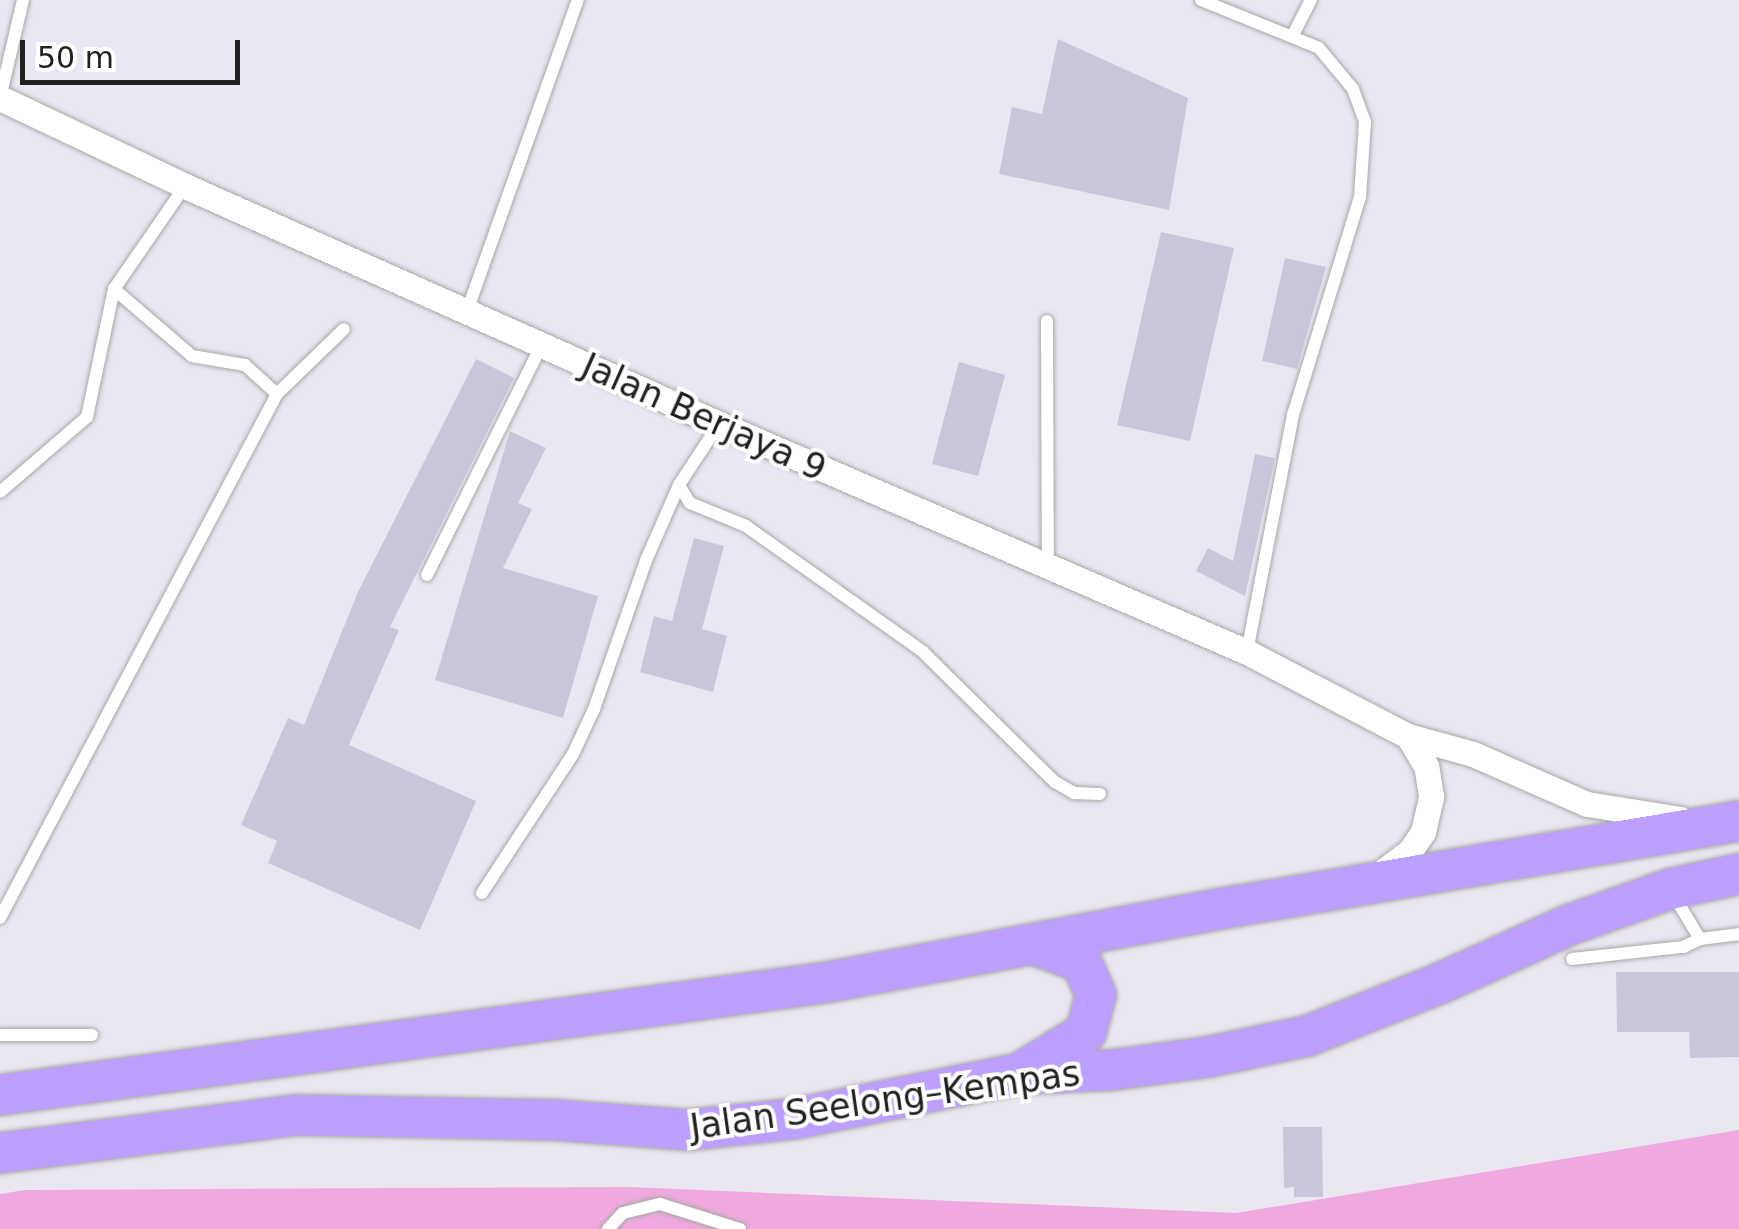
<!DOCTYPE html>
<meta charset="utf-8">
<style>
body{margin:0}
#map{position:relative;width:1739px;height:1229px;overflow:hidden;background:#ebe7f2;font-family:"DejaVu Sans",sans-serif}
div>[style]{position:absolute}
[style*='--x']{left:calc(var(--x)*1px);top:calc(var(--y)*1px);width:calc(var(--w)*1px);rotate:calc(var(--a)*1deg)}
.grass>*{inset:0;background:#f0a9de}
.building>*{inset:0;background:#cac6da}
.roads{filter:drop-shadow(0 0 2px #a8a8a8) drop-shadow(0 0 2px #a8a8a8)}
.service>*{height:12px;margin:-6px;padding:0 6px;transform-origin:6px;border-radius:6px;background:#fff}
.minor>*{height:25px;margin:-12.5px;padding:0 12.5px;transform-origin:12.5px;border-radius:12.5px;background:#fff}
.primary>*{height:40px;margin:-20px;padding:0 20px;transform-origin:20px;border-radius:20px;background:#bd9fff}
span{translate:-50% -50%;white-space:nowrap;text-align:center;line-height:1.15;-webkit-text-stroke:8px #fff;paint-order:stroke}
.street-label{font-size:35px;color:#212121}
.scale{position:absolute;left:20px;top:40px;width:220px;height:45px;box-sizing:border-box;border:5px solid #212121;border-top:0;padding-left:12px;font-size:30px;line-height:35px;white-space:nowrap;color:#212121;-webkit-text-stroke:8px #fff;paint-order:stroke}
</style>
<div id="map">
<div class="grass">
<div style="clip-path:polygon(1739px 1130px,1739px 1229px,0 1229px,0 1194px,25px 1190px,630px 1187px,1236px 1213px)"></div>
</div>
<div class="building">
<div style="clip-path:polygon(1058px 39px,1188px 98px,1169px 210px,999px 174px,1012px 107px,1042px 114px)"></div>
<div style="clip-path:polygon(1161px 232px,1234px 248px,1190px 441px,1117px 425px)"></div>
<div style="clip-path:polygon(1285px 258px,1326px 267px,1297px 369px,1262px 361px)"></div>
<div style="clip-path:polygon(476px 359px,514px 378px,390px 627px,399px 630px,349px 745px,476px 801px,420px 930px,268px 863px,277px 841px,241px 825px,288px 718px,304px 725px,358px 592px)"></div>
<div style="clip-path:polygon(959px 362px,1005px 375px,978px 476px,932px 464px)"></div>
<div style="clip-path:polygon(510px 431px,546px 448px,518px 503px,532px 509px,503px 568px,598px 596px,563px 718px,435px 680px)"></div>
<div style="clip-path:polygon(1255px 454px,1275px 458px,1245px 596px,1196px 571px,1208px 548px,1233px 561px)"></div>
<div style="clip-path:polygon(694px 538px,724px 546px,702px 629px,727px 636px,713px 692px,640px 672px,654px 616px,672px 621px)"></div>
<div style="clip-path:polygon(1616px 972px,1739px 972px,1739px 1057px,1690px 1058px,1689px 1032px,1617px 1032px)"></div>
<div style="clip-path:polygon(1283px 1127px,1322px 1127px,1323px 1197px,1294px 1197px,1294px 1187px,1284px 1188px)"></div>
</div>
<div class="roads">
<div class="service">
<div style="--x:1201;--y:0;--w:127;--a:22.1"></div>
<div style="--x:1319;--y:48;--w:53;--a:50.3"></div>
<div style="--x:1353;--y:89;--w:35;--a:70"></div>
<div style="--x:1365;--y:122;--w:75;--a:93.8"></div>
<div style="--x:1360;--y:197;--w:228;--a:107.1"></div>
<div style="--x:1293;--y:415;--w:241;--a:101"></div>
<div style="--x:1293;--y:35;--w:39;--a:-63"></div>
<div style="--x:0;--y:98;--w:101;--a:-76.8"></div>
<div style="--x:467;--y:311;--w:330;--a:-70.4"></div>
<div style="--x:1047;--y:321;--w:245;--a:89.8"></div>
<div style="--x:277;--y:394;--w:93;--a:-44.1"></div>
<div style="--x:719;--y:424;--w:73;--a:123.3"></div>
<div style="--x:679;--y:485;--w:21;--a:59"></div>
<div style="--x:690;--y:503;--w:61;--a:22.3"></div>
<div style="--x:746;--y:526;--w:217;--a:35.4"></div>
<div style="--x:923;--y:652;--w:185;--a:44.6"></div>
<div style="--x:1055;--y:782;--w:22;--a:30"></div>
<div style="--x:1074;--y:793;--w:26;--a:2"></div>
<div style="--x:0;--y:492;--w:115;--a:-40.8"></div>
<div style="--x:87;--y:417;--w:131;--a:-78.1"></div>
<div style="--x:427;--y:575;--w:258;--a:-63.5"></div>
<div style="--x:482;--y:893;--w:166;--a:-56.8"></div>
<div style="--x:573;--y:754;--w:50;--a:-65"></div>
<div style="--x:594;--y:709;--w:160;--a:-70.7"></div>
<div style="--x:647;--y:558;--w:80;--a:-66.3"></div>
<div style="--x:0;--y:918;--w:593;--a:-62.14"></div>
<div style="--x:277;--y:394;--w:43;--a:-137.8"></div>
<div style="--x:245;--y:365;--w:54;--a:-170.4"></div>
<div style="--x:192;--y:356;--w:103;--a:-139.3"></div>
<div style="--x:114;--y:289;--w:125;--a:-55.4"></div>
<div style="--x:1700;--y:939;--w:39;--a:-7"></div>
<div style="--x:1572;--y:959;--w:112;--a:-6.2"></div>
<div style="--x:1683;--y:947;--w:19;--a:-25"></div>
<div style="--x:1700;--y:939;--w:50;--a:-121.2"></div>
<div style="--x:0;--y:1035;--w:92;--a:0"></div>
<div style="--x:608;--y:1229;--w:22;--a:-47"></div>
<div style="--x:623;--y:1213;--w:38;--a:-14"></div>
<div style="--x:660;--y:1204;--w:84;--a:17.4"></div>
</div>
<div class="minor">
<div style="--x:0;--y:98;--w:205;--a:25.4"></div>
<div style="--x:185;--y:186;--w:585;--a:24.02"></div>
<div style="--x:719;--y:424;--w:575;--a:23.36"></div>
<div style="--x:1247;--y:652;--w:182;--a:27.6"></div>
<div style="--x:1373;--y:879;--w:46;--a:-37.1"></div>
<div style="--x:1410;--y:851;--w:23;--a:-56"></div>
<div style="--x:1423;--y:832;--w:37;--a:-77"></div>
<div style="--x:1431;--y:796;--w:30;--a:-99"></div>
<div style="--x:1426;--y:766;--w:35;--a:-121"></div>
<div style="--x:1408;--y:736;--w:67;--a:15.5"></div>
<div style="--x:1473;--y:754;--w:124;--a:23.7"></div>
<div style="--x:1587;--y:804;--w:95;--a:9.1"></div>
</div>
<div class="primary">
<div style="--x:1020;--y:1073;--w:78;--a:-31.8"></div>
<div style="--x:1086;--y:1032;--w:38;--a:-75"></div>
<div style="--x:1096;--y:995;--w:36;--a:-114"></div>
<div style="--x:1081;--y:962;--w:49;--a:-159.7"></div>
<div style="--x:0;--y:1095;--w:837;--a:-7.76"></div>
<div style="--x:829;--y:982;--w:415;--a:-10.6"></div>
<div style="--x:1237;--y:906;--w:509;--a:-9.61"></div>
<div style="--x:0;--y:1153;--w:297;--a:-7.3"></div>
<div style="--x:295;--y:1115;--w:261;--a:1.1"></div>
<div style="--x:556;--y:1120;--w:133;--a:4.3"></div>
<div style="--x:689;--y:1130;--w:111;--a:-6.2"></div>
<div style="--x:799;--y:1118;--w:223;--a:-11.4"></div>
<div style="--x:1018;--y:1074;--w:94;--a:-2.4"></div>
<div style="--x:1112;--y:1070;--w:97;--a:-7.7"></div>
<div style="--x:1208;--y:1057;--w:101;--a:-12"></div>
<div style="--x:1307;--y:1036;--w:144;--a:-21.6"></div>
<div style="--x:1441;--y:983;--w:141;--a:-24.4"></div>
<div style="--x:1569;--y:925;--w:107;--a:-19.6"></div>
<div style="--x:1670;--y:889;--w:71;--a:-12.3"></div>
</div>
</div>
<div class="street-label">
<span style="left:704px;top:417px;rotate:24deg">Jalan Berjaya 9</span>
<span style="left:885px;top:1100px;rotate:-8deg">Jalan Seelong–Kempas</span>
</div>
<div class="scale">50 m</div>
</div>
